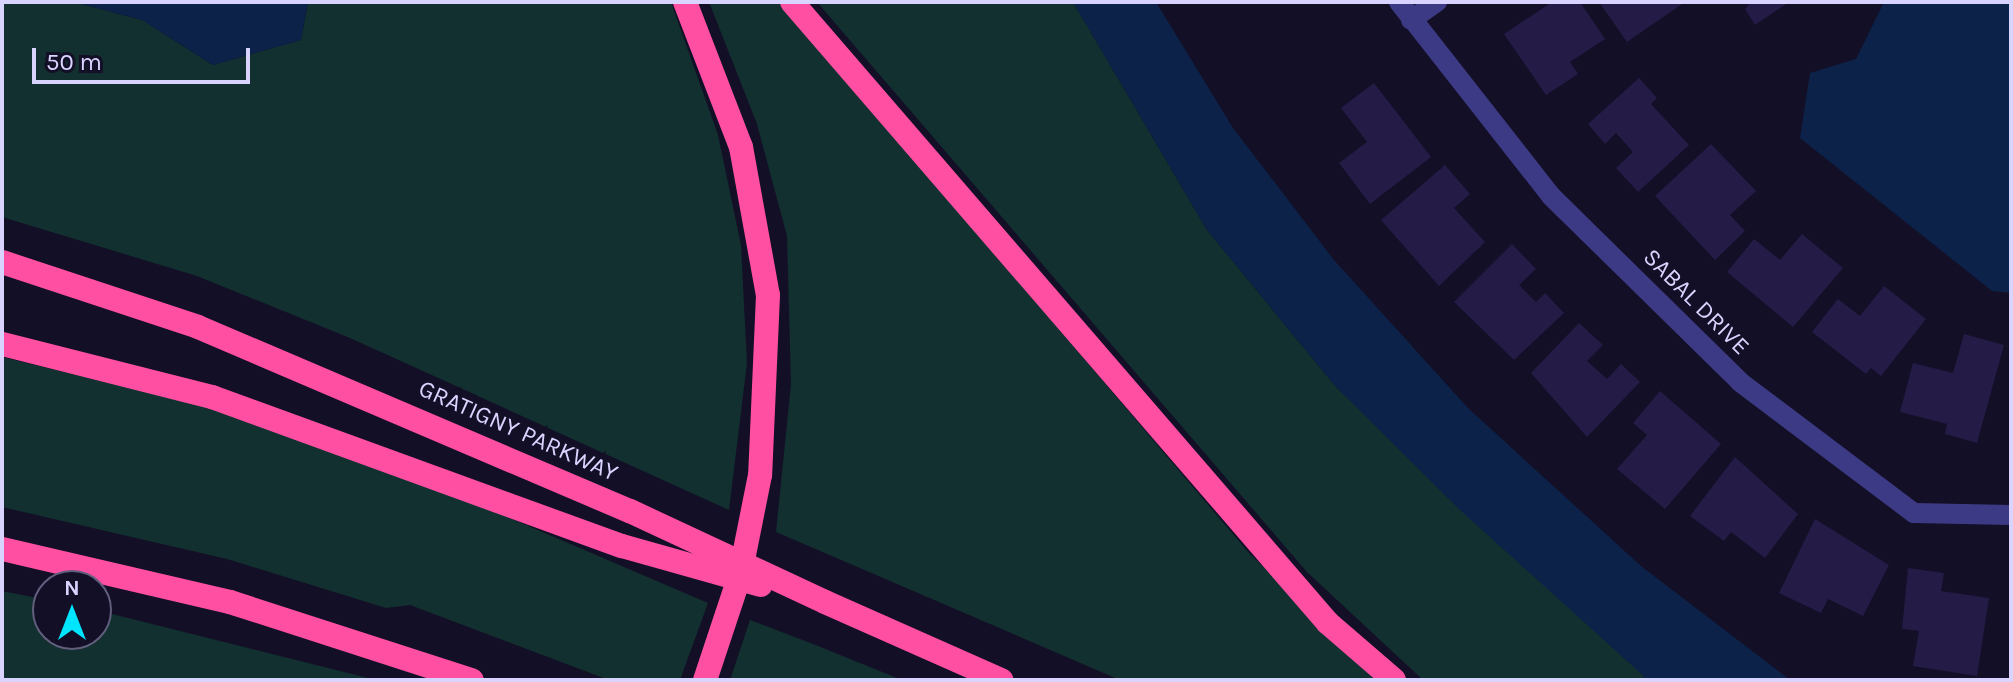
<!DOCTYPE html>
<style>
body{margin:0}
#map{position:relative;width:2013px;height:682px;overflow:hidden;background:#130f26;font-family:Karla,sans-serif}
div>[style]{position:absolute}
[style*='--x']{left:calc(var(--x)*1px);top:calc(var(--y)*1px);width:calc(var(--w)*1px);rotate:calc(var(--a)*1deg)}
.green>*{inset:0;background:#12302f}
.water>*{inset:0;background:#0c2248}
.building>*{inset:0;background:#241b47}
.minor>*{height:20px;margin:-10px;padding:0 10px;transform-origin:10px;border-radius:10px;background:#3d3a85}
.motorway>*{height:24px;margin:-12px;padding:0 12px;transform-origin:12px;border-radius:12px;background:#ff4fa3}
.motorway-bridge>*{height:24px;margin:-12px;padding:0 12px;transform-origin:12px;border-radius:12px;background:#ff4fa3}
span{translate:-50% -50%;white-space:nowrap;text-align:center;line-height:1.15;-webkit-text-stroke:8px #130f26;paint-order:stroke}
.street-label{font-size:24px;color:#d9d4ff}
.frame{position:absolute;inset:0;border:4px solid #d9d4ff;pointer-events:none}
.north{position:absolute;left:32px;top:570px;width:80px;height:80px;box-sizing:border-box;background:#130f26;border:2px solid #625e7d;border-radius:50%;rotate:0deg;font-size:22px;font-weight:700;line-height:32px;text-align:center;color:#d9d4ff}
.north::after{content:'';display:block;margin:auto;width:28px;height:36px;background:#00e5ff;clip-path:polygon(50% 0,100% 100%,50% 72%,0 100%)}
.scale{position:absolute;left:32px;top:48px;width:218px;height:36px;box-sizing:border-box;border:4px solid #d9d4ff;border-top:0;padding-left:10px;font-size:24px;line-height:28px;white-space:nowrap;color:#d9d4ff;-webkit-text-stroke:6px #130f26;paint-order:stroke}
</style>
<div id="map">
<div class="green">
<div style="clip-path:polygon(2px 2px,74px 2px,142px 20px,213px 65px,301px 40px,308px 2px,671px 2px,718px 135px,741px 245px,747px 363px,729px 510px,350px 338px,197px 276px,2px 217px)"></div>
<div style="clip-path:polygon(709px 2px,781px 2px,1249px 553px,1381px 680px,1120px 680px,776px 532px,791px 384px,787px 236px,757px 124px)"></div>
<div style="clip-path:polygon(817px 2px,1073px 2px,1207px 230px,1336px 387px,1648px 680px,1423px 680px,1307px 572px)"></div>
<div style="clip-path:polygon(2px 357px,217px 409px,435px 486px,708px 603px,680px 680px,609px 680px,410px 605px,386px 608px,227px 559px,2px 507px)"></div>
<div style="clip-path:polygon(2px 591px,48px 600px,48px 634px,96px 634px,96px 610px,376px 680px,2px 680px)"></div>
<div style="clip-path:polygon(750px 620px,813px 644px,902px 680px,730px 680px)"></div>
</div>
<div class="water">
<div style="clip-path:polygon(74px 2px,308px 2px,301px 40px,213px 65px,142px 20px)"></div>
<div style="clip-path:polygon(1073px 2px,1156px 2px,1233px 128px,1334px 260px,1468px 408px,1641px 566px,1790px 680px,1648px 680px,1460px 510px,1336px 387px,1207px 230px)"></div>
<div style="clip-path:polygon(1884px 2px,2011px 2px,2011px 293px,1992px 291px,1800px 138px,1810px 73px,1856px 59px)"></div>
</div>
<div class="building">
<div style="clip-path:polygon(1552px 2px,1580px 2px,1605px 39px,1570px 62px,1578px 74px,1546px 95px,1504px 34px)"></div>
<div style="clip-path:polygon(1599px 2px,1685px 2px,1627px 42px)"></div>
<div style="clip-path:polygon(1751px 2px,1789px 2px,1755px 25px,1745px 9px)"></div>
<div style="clip-path:polygon(1639px 78px,1657px 98px,1651px 104px,1689px 145px,1638px 192px,1616px 168px,1633px 152px,1616px 133px,1605px 144px,1588px 124px)"></div>
<div style="clip-path:polygon(1374px 83px,1431px 157px,1370px 204px,1339px 163px,1367px 142px,1341px 108px)"></div>
<div style="clip-path:polygon(1711px 144px,1756px 191px,1730px 215px,1745px 231px,1715px 260px,1655px 196px)"></div>
<div style="clip-path:polygon(1445px 165px,1470px 194px,1454px 208px,1485px 242px,1439px 286px,1381px 220px)"></div>
<div style="clip-path:polygon(1802px 234px,1843px 268px,1793px 327px,1727px 272px,1754px 239px,1780px 260px)"></div>
<div style="clip-path:polygon(1512px 244px,1536px 269px,1519px 285px,1536px 302px,1545px 293px,1564px 313px,1514px 360px,1454px 302px)"></div>
<div style="clip-path:polygon(1884px 286px,1926px 319px,1881px 376px,1871px 368px,1866px 374px,1812px 332px,1838px 299px,1860px 316px)"></div>
<div style="clip-path:polygon(1579px 323px,1603px 345px,1587px 361px,1607px 379px,1621px 364px,1640px 382px,1587px 437px,1531px 373px)"></div>
<div style="clip-path:polygon(1964px 334px,2004px 345px,1977px 443px,1945px 434px,1947px 424px,1900px 412px,1913px 363px,1953px 373px)"></div>
<div style="clip-path:polygon(1660px 391px,1721px 444px,1665px 509px,1617px 469px,1647px 435px,1633px 423px)"></div>
<div style="clip-path:polygon(1735px 457px,1798px 514px,1765px 558px,1731px 532px,1724px 541px,1690px 516px)"></div>
<div style="clip-path:polygon(1815px 519px,1889px 565px,1863px 616px,1828px 599px,1821px 613px,1779px 593px)"></div>
<div style="clip-path:polygon(1908px 568px,1944px 573px,1941px 591px,1989px 598px,1977px 676px,1913px 666px,1919px 631px,1902px 629px)"></div>
</div>
<div class="minor">
<div style="--x:1399;--y:2;--w:246;--a:51.9"></div>
<div style="--x:1551;--y:196;--w:265;--a:44.5"></div>
<div style="--x:1740;--y:382;--w:218;--a:37"></div>
<div style="--x:1914;--y:513;--w:97;--a:1.2"></div>
<div style="--x:1411;--y:20;--w:32;--a:-35"></div>
</div>
<div class="motorway">
<div style="--x:685;--y:2;--w:155;--a:68.9"></div>
<div style="--x:741;--y:147;--w:150;--a:79.7"></div>
<div style="--x:768;--y:295;--w:180;--a:92.5"></div>
<div style="--x:760;--y:475;--w:102;--a:101.3"></div>
<div style="--x:740;--y:575;--w:111;--a:108.4"></div>
<div style="--x:792;--y:2;--w:820;--a:49.2"></div>
<div style="--x:1328;--y:623;--w:87;--a:40.8"></div>
<div style="--x:2;--y:262;--w:206;--a:18.3"></div>
<div style="--x:198;--y:327;--w:470;--a:23.1"></div>
<div style="--x:2;--y:344;--w:217;--a:14.2"></div>
<div style="--x:212;--y:397;--w:436;--a:20"></div>
<div style="--x:2;--y:549;--w:234;--a:13.1"></div>
<div style="--x:230;--y:602;--w:254;--a:17.9"></div>
<div style="--x:825;--y:602;--w:193;--a:23.9"></div>
</div>
<div class="motorway-bridge">
<div style="--x:630;--y:511;--w:215;--a:25"></div>
<div style="--x:622;--y:546;--w:144;--a:15.7"></div>
</div>
<div class="street-label">
<span style="left:1696px;top:302px;rotate:45deg">SABAL DRIVE</span>
<span style="left:518px;top:431px;rotate:24deg">GRATIGNY PARKWAY</span>
</div>
<div class="frame"></div>
<div class="north">N</div>
<div class="scale">50 m</div>
</div>
